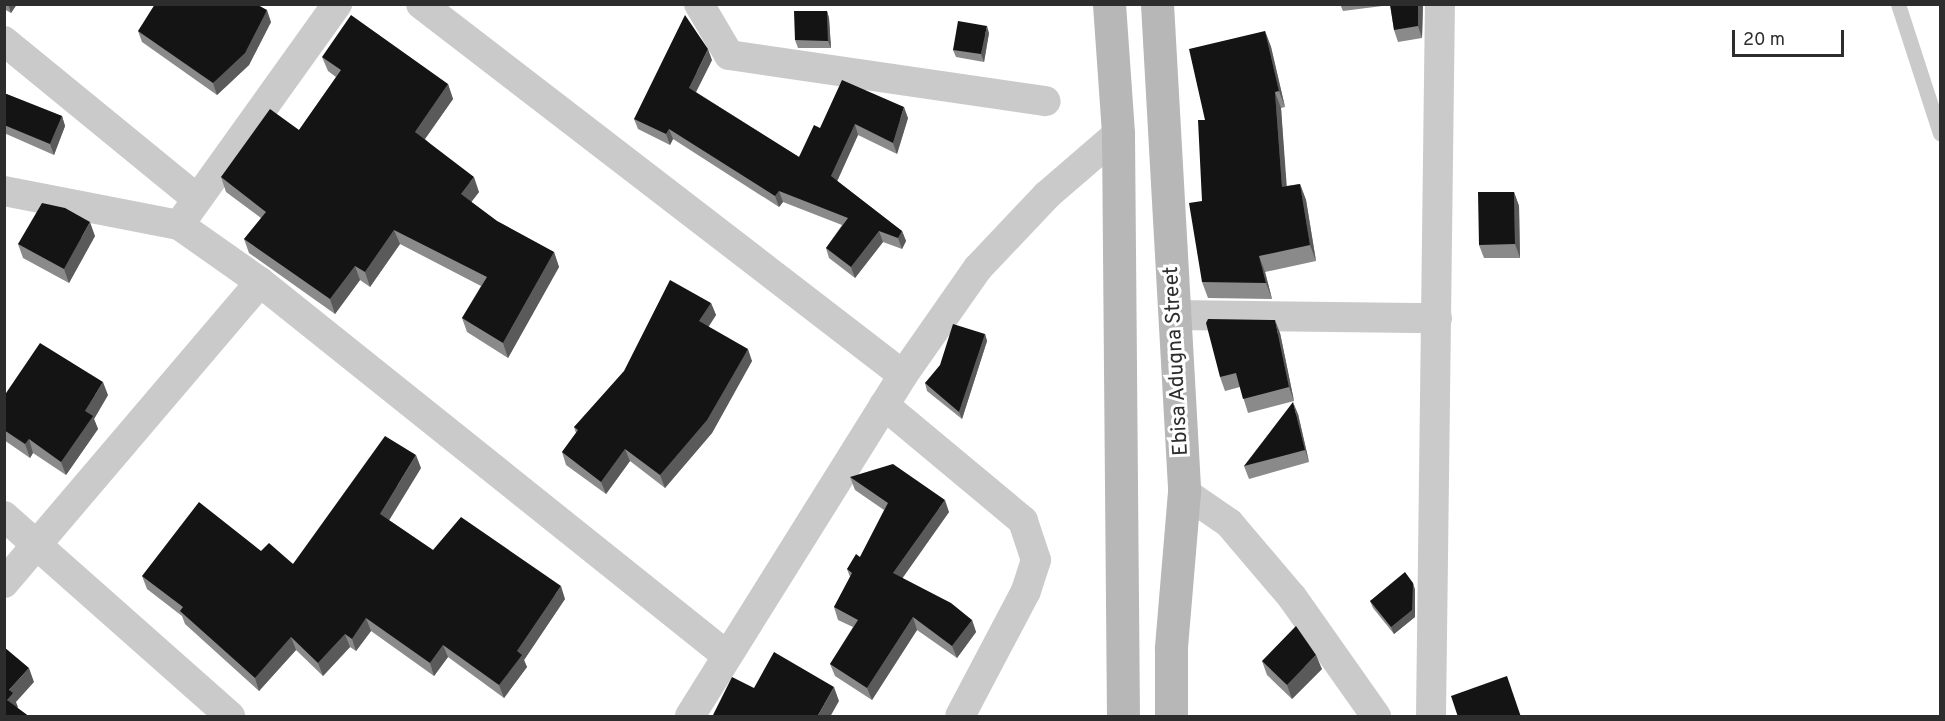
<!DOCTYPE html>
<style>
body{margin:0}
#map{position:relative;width:1945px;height:721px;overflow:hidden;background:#fff;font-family:Overpass,sans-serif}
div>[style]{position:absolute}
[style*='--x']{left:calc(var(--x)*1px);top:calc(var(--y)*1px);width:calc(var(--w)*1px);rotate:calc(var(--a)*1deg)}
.service>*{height:15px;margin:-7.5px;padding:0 7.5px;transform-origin:7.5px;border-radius:7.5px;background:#cacaca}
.minor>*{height:30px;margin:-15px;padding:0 15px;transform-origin:15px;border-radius:15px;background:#cacaca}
.secondary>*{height:33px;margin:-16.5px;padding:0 16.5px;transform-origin:16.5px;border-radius:16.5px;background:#b7b7b7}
.wall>*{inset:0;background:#8a8a8a}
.shaded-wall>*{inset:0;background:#5a5a5a}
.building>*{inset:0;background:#141414}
span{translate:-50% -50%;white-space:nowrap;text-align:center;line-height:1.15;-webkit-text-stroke:6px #fff;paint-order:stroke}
.street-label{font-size:21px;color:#2d2d2d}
.frame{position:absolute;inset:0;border:6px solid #2d2d2d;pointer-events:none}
.scale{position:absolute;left:1732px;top:30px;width:112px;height:27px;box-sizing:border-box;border:3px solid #2d2d2d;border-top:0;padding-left:8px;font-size:18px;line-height:21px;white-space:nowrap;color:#2d2d2d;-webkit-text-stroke:4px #fff;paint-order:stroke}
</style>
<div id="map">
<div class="service">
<div style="--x:1898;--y:4;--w:136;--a:72"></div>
</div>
<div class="minor">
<div style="--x:421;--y:4;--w:608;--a:37.59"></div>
<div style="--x:699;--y:4;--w:59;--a:59.5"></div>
<div style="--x:729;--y:55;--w:320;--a:8.3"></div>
<div style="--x:4;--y:41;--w:249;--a:39.3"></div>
<div style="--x:4;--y:191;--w:178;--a:11"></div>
<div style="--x:179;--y:225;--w:99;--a:35.1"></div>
<div style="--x:260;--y:282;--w:597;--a:38.67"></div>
<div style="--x:179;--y:225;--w:272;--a:-54.4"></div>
<div style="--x:1175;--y:315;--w:262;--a:0.7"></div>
<div style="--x:884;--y:405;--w:181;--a:39.8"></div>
<div style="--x:1023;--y:521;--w:41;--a:71.6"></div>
<div style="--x:1036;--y:560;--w:33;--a:108"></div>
<div style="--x:1026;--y:591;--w:141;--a:117.8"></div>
<div style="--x:1184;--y:492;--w:55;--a:34.6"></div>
<div style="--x:1229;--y:523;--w:97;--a:49.6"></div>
<div style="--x:1292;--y:597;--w:146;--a:54.8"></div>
<div style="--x:4;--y:516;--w:302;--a:41.5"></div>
<div style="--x:4;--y:583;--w:395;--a:-49.6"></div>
<div style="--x:690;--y:716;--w:402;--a:-58"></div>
<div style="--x:903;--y:375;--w:131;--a:-55"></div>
<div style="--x:978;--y:268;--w:100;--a:-46.6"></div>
<div style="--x:1047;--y:195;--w:94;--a:-40.7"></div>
<div style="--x:1431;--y:716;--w:712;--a:-89.28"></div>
</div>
<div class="secondary">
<div style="--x:1109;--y:4;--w:130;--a:86"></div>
<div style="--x:1118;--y:134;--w:582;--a:89.51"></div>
<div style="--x:1157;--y:4;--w:489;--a:86.8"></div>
<div style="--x:1184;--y:492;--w:157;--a:94.8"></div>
<div style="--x:1171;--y:648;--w:68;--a:90"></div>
</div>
<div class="wall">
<div style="clip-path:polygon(4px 4px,17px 4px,11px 13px,4px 9px)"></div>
<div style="clip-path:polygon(1340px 4px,1423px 4px,1422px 38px,1398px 42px,1394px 30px,1390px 5px,1343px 11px)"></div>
<div style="clip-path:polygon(827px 11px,829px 18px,831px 48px,798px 48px,795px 40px)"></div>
<div style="clip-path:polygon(271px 22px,249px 65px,217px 95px,142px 42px,138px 31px)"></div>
<div style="clip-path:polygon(1265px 31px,1271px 47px,1285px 107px,1281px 108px,1286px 186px,1300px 184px,1306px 200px,1316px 261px,1265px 272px,1272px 299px,1208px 298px,1202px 282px,1202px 201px,1205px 120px)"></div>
<div style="clip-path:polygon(989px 33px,984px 62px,956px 57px,953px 50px)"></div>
<div style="clip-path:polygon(322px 57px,448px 84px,453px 99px,425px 139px,479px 192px,471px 202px,497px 221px,554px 252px,559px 267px,508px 358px,467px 332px,462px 318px,481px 286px,400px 244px,370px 287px,360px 280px,335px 314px,249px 253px,244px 239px,261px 218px,226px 192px,221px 177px,299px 130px,336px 77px,328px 71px)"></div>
<div style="clip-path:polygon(712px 60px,696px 92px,799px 157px,820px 128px,908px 118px,897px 154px,858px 135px,837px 181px,902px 231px,906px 241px,902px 249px,883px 242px,855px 278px,829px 258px,826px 248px,842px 225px,783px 202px,779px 207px,673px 139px,670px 145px,638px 129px,634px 119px)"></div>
<div style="clip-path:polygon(4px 93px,62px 116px,65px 126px,54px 155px,4px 133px)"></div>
<div style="clip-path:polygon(1514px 192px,1519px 206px,1520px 258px,1484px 258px,1479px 245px)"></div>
<div style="clip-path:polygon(95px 236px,69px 283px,23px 258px,18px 244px)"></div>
<div style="clip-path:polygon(711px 303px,716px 315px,708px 327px,752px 361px,712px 433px,665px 488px,630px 461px,606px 494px,566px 465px,562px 452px,576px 433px,574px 427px)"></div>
<div style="clip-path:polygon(1280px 333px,1294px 401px,1248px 413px,1240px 387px,1225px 391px,1220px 377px)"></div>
<div style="clip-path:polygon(985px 334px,987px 341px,962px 419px,927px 391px,925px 383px)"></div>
<div style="clip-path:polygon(108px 395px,94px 419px,98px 429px,66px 475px,33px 453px,30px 458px,4px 440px,4px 396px)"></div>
<div style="clip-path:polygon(1298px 414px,1309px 462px,1249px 479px,1244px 466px)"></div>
<div style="clip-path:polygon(421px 468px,389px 520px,433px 550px,565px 599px,524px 660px,527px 667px,504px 698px,448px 657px,434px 676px,371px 631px,356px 651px,350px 647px,323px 676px,296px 650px,259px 691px,185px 624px,182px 616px,147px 589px,142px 576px,261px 551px,293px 564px)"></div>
<div style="clip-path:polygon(850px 477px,949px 512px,902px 578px,972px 620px,976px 632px,957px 658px,917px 630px,872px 700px,835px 676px,830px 664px,853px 627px,838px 620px,834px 607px,850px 577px,847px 569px,860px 557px,884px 510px,855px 490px)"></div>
<div style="clip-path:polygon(1413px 583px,1415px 590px,1415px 617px,1394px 634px,1373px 608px,1370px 601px)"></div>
<div style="clip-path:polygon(1262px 661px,1322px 669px,1292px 699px,1267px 675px)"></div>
</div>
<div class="shaded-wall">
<div style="clip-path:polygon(8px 4px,17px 4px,11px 13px)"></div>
<div style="clip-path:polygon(1418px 4px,1423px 4px,1422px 38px,1418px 26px)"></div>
<div style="clip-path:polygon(267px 10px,271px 22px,249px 65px,217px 95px,213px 83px)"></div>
<div style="clip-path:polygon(827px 11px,829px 18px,831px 48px,828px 41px)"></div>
<div style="clip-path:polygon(987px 26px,989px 33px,984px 62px,981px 54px)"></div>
<div style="clip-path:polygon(1265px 31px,1271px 47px,1285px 107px,1279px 91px)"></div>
<div style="clip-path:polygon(708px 49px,712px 60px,693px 98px,689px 88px)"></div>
<div style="clip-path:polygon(448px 84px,453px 99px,420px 146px,415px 132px)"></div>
<div style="clip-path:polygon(1275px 92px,1281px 108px,1288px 203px,1282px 187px)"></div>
<div style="clip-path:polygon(904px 107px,908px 118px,897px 154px,893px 143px)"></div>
<div style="clip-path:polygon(62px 116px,65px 126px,54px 155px,50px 144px)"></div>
<div style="clip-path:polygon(855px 124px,858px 135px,835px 186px,831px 176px)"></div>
<div style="clip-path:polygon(669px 129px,673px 139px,670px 145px,666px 134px)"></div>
<div style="clip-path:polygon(474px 177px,479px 192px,466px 209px,461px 194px)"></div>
<div style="clip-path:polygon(1300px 184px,1306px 200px,1316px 261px,1310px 245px)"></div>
<div style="clip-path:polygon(779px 191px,783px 202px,779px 207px,775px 196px)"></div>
<div style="clip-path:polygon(1514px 192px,1519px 206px,1520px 258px,1515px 244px)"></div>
<div style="clip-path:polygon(90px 222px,95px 236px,69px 283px,64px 269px)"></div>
<div style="clip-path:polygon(394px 230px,400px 244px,370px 287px,365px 272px)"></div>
<div style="clip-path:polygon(879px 231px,883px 242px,855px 278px,851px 267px)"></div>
<div style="clip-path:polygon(902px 231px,906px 241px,902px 249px,898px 238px)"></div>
<div style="clip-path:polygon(554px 252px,559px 267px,508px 358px,503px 343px)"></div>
<div style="clip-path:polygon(1259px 256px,1265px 272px,1272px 299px,1266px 283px)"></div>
<div style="clip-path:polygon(355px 266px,360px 280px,335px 314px,330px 299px)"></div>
<div style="clip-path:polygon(711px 303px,716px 315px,704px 334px,699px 321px)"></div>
<div style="clip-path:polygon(1275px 320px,1280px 333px,1294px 401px,1289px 387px)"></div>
<div style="clip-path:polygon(985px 334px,987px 341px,962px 419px,959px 412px)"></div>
<div style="clip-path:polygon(748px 349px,752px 361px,712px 433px,665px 488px,660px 475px)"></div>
<div style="clip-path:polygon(103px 382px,108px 395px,94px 419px,98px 429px,66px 475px,61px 462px,85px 411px)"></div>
<div style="clip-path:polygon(1293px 402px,1298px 414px,1309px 462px,1305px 450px)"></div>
<div style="clip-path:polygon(29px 439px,33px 453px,30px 458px,25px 444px)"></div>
<div style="clip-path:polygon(625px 449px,630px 461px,606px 494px,601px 482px)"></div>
<div style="clip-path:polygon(416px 455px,421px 468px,385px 527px,380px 514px)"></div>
<div style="clip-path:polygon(945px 500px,949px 512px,897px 586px,893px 573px)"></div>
<div style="clip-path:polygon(1413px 583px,1415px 590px,1415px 617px,1394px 634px,1391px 627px)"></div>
<div style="clip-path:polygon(561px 586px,565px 599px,524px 660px,527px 667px,504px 698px,499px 685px,517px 651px)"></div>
<div style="clip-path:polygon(913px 617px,917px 630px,872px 700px,867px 688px)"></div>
<div style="clip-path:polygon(366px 618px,371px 631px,356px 651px,352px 639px)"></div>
<div style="clip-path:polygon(972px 620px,976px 632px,957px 658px,952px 646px)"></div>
<div style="clip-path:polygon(345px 634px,350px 647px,323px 676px,318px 663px)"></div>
<div style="clip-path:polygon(291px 637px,296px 650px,259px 691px,255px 678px)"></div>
<div style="clip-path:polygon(443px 645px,448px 657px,434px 676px,430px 663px)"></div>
<div style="clip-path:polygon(1316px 655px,1322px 669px,1292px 699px,1287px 685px)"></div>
<div style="clip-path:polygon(29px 668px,34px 682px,16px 702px,18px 707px,12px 714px,7px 700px,9px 690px)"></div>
<div style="clip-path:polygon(834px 687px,839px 701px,830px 717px,817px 717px)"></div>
</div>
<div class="building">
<div style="clip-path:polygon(155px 4px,256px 4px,267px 10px,245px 53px,213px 83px,138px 31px)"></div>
<div style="clip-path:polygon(1390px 4px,1418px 4px,1418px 26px,1394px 30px)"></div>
<div style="clip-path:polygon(794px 11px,827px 11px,828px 41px,795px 40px)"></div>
<div style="clip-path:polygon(351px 15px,448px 84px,415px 132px,474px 177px,461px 194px,497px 221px,554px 252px,503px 343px,462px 318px,487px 277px,394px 230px,365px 272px,355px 266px,330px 299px,244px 239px,266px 212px,221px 177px,270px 109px,299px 130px,341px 70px,322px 57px)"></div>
<div style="clip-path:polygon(685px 15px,708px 49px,689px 88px,799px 157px,814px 125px,820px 128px,842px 80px,904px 107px,893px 143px,855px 124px,831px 176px,902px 231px,898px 238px,879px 231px,851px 267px,826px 248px,848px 218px,779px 191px,775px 196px,669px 129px,666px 134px,634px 119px)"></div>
<div style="clip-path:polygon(958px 21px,987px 26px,981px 54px,953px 50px)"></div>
<div style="clip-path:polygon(1265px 31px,1279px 91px,1275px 92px,1282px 187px,1300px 184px,1310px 245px,1259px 256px,1266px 283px,1202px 282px,1189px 203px,1202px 201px,1198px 120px,1205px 120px,1189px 49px)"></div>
<div style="clip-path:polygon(4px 93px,62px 116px,50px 144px,4px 125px)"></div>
<div style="clip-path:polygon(1478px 192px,1514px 192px,1515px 244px,1479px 245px)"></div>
<div style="clip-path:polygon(42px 203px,65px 208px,90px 222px,64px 269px,18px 244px)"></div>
<div style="clip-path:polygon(670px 280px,711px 303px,699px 321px,748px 349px,707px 420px,660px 475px,625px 449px,601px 482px,562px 452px,578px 430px,574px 427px,624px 371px)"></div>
<div style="clip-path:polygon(1208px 319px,1275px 320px,1289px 387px,1243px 399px,1236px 373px,1220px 377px,1206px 323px)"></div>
<div style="clip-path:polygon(953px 324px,985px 334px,959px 412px,925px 383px,940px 365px)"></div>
<div style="clip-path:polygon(40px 343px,103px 382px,85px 411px,93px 416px,61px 462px,29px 439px,25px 444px,4px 430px,4px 396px)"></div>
<div style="clip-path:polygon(1293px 402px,1305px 450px,1244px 466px)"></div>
<div style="clip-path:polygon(385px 436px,416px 455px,380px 514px,433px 550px,461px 517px,561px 586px,517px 651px,522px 655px,499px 685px,443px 645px,430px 663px,366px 618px,352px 639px,345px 634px,318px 663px,291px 637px,255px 678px,180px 611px,183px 607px,142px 576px,199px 502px,261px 551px,269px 543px,293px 564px)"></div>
<div style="clip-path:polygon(893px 464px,945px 500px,893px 573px,951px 603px,972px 620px,952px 646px,913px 617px,867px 688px,830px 664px,858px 620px,834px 607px,852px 573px,847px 569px,856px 554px,860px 557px,888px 503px,850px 477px)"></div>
<div style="clip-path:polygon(1405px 572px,1413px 583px,1412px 610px,1391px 627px,1370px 601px)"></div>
<div style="clip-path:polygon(1296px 626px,1316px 655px,1287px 685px,1262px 661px)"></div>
<div style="clip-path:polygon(4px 647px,29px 668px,9px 690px,13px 693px,7px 700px,30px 717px,4px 717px)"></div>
<div style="clip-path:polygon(774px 652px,834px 687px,817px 717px,712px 717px,732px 677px,754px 688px)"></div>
<div style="clip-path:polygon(1507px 676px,1521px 717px,1458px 717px,1451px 696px)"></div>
</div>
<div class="street-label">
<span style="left:1177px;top:361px;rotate:-93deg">Ebisa Adugna Street</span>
</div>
<div class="frame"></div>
<div class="scale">20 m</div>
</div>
